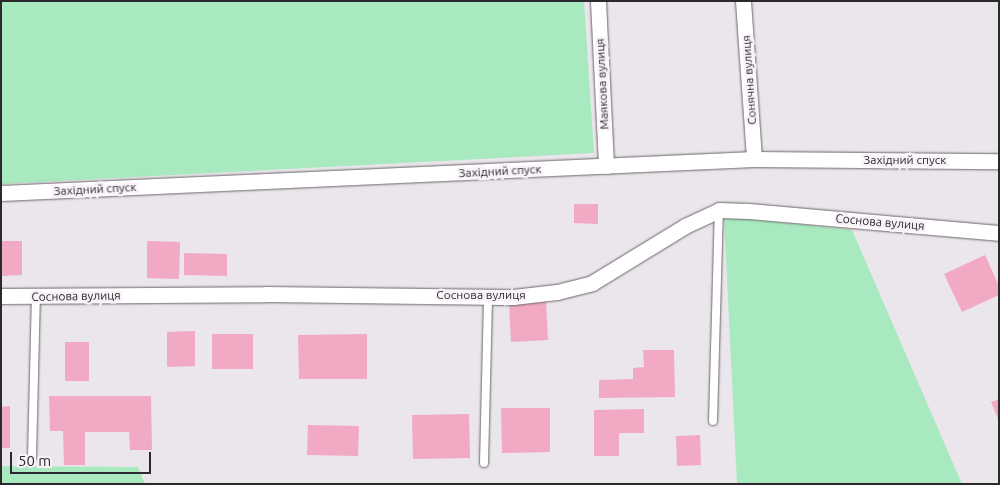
<!DOCTYPE html>
<meta charset="utf-8">
<style>
body{margin:0}
#map{position:relative;width:1000px;height:485px;overflow:hidden;background:#ebe6ec;font-family:Ubuntu,sans-serif}
div>[style]{position:absolute}
[style*='--x']{left:calc(var(--x)*1px);top:calc(var(--y)*1px);width:calc(var(--w)*1px);rotate:calc(var(--a)*1deg)}
.green>*{inset:0;background:#a8e9c0}
.building>*{inset:0;background:#f2a9c3}
.roads{filter:drop-shadow(0 0 1px #6a656a) drop-shadow(0 0 1px #6a656a)}
.lane>*{height:8px;margin:-4px;padding:0 4px;transform-origin:4px;border-radius:4px;background:#fff}
.street>*{height:15px;margin:-7.5px;padding:0 7.5px;transform-origin:7.5px;border-radius:7.5px;background:#fff}
span{translate:-50% -50%;white-space:nowrap;text-align:center;line-height:1.15;-webkit-text-stroke:5px #f9f3f9;paint-order:stroke}
.street-label{font-size:12px;color:#2b292b}
.frame{position:absolute;inset:0;border:2px solid #2b292b;pointer-events:none}
.scale{position:absolute;left:10px;top:452px;width:141px;height:22px;box-sizing:border-box;border:2px solid #2b292b;border-top:0;padding-left:6px;font-size:15px;line-height:18px;white-space:nowrap;color:#2b292b;-webkit-text-stroke:4px #f9f3f9;paint-order:stroke}
</style>
<div id="map">
<div class="green">
<div style="clip-path:polygon(1px 1px,584px 1px,594px 153px,1px 184px)"></div>
<div style="clip-path:polygon(724px 216px,852px 230px,962px 484px,737px 484px)"></div>
<div style="clip-path:polygon(1px 466px,138px 467px,145px 484px,1px 484px)"></div>
</div>
<div class="building">
<div style="clip-path:polygon(574px 204px,598px 204px,598px 224px,574px 223px)"></div>
<div style="clip-path:polygon(1px 241px,22px 241px,22px 275px,1px 276px)"></div>
<div style="clip-path:polygon(147px 241px,180px 242px,179px 279px,147px 278px)"></div>
<div style="clip-path:polygon(184px 253px,227px 254px,227px 276px,184px 275px)"></div>
<div style="clip-path:polygon(985px 255px,999px 286px,999px 295px,962px 312px,944px 274px)"></div>
<div style="clip-path:polygon(546px 301px,548px 340px,511px 342px,509px 303px)"></div>
<div style="clip-path:polygon(195px 331px,195px 366px,167px 367px,167px 332px)"></div>
<div style="clip-path:polygon(212px 334px,253px 334px,253px 369px,212px 369px)"></div>
<div style="clip-path:polygon(367px 334px,367px 379px,299px 379px,298px 335px)"></div>
<div style="clip-path:polygon(65px 342px,89px 342px,89px 381px,65px 381px)"></div>
<div style="clip-path:polygon(643px 350px,674px 350px,675px 397px,599px 398px,599px 380px,633px 379px,633px 368px,644px 367px)"></div>
<div style="clip-path:polygon(49px 396px,151px 396px,152px 450px,130px 450px,129px 432px,85px 432px,85px 465px,64px 465px,63px 431px,50px 431px)"></div>
<div style="clip-path:polygon(999px 399px,999px 421px,991px 402px)"></div>
<div style="clip-path:polygon(10px 406px,10px 448px,1px 448px,1px 407px)"></div>
<div style="clip-path:polygon(501px 408px,550px 408px,550px 452px,502px 453px)"></div>
<div style="clip-path:polygon(644px 409px,644px 433px,619px 433px,619px 456px,594px 456px,594px 410px)"></div>
<div style="clip-path:polygon(469px 414px,470px 458px,413px 459px,412px 415px)"></div>
<div style="clip-path:polygon(308px 425px,359px 426px,358px 456px,307px 455px)"></div>
<div style="clip-path:polygon(700px 435px,701px 465px,677px 466px,676px 436px)"></div>
</div>
<div class="roads">
<div class="lane">
<div style="--x:713;--y:421;--w:211;--a:-88.4"></div>
<div style="--x:32;--y:457;--w:161;--a:-88.6"></div>
<div style="--x:484;--y:463;--w:167;--a:-88.6"></div>
</div>
<div class="street">
<div style="--x:598;--y:1;--w:165;--a:87.2"></div>
<div style="--x:743;--y:1;--w:158;--a:86"></div>
<div style="--x:1;--y:193;--w:754;--a:-2.59"></div>
<div style="--x:754;--y:159;--w:245;--a:0.5"></div>
<div style="--x:1;--y:296;--w:265;--a:-0.4"></div>
<div style="--x:266;--y:294;--w:247;--a:0.7"></div>
<div style="--x:513;--y:297;--w:44;--a:-6.5"></div>
<div style="--x:557;--y:292;--w:36;--a:-14"></div>
<div style="--x:592;--y:283;--w:109;--a:-31.5"></div>
<div style="--x:685;--y:226;--w:38;--a:-25"></div>
<div style="--x:719;--y:210;--w:29;--a:2"></div>
<div style="--x:748;--y:211;--w:252;--a:5"></div>
</div>
</div>
<div class="street-label">
<span style="left:749px;top:80px;rotate:-94deg">Сонячна вулиця</span>
<span style="left:602px;top:84px;rotate:-93deg">Маякова вулиця</span>
<span style="left:905px;top:160px">Західний спуск</span>
<span style="left:500px;top:171px;rotate:-3deg">Західний спуск</span>
<span style="left:95px;top:189px;rotate:-3deg">Західний спуск</span>
<span style="left:880px;top:222px;rotate:5deg">Соснова вулиця</span>
<span style="left:481px;top:295px">Соснова вулиця</span>
<span style="left:76px;top:296px;rotate:-1deg">Соснова вулиця</span>
</div>
<div class="frame"></div>
<div class="scale">50 m</div>
</div>
